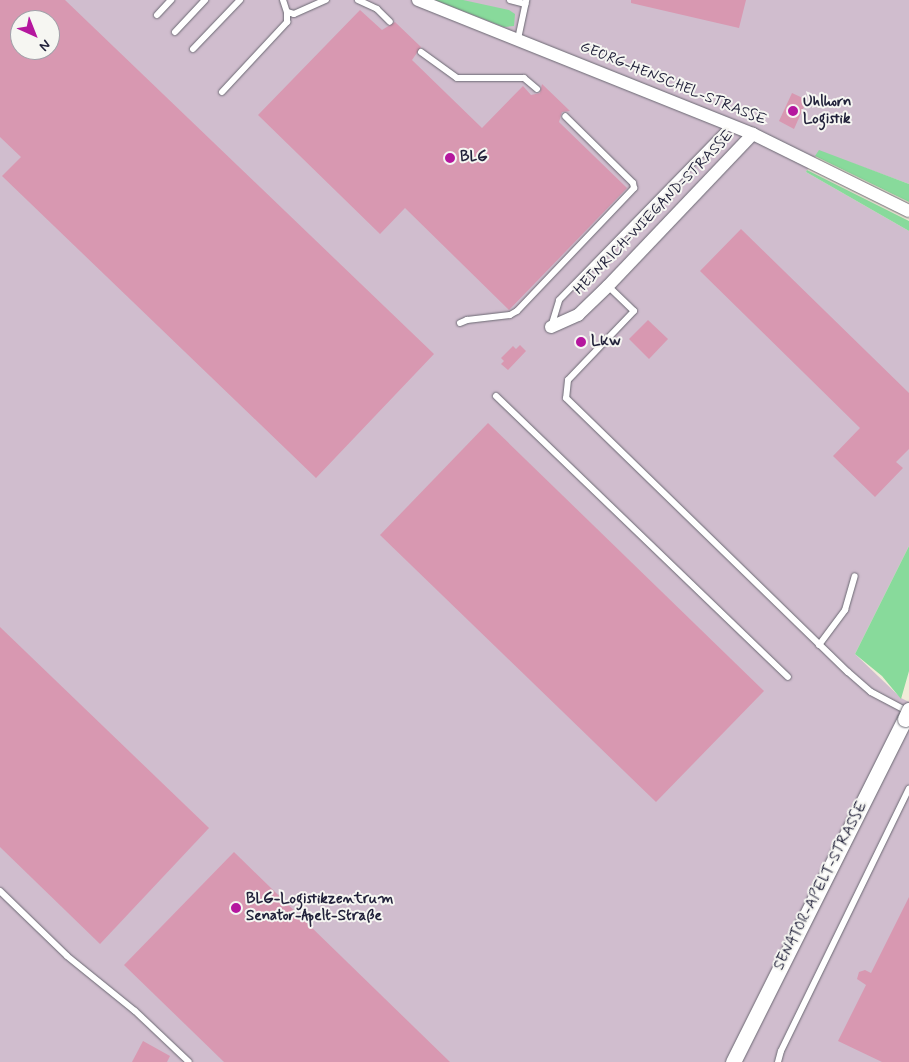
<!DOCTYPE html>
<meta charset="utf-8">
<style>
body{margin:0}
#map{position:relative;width:909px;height:1062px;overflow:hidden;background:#f1ebd8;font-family:Mynerve,sans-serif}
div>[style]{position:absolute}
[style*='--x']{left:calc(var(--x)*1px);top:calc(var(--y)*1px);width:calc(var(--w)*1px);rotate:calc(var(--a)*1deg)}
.industrial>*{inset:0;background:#d0bdce}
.green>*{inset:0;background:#88da9b}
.building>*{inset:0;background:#d898b1}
.roads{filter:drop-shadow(0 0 1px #6a6872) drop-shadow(0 0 1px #6a6872)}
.service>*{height:6px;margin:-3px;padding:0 3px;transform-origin:3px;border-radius:3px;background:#fff}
.minor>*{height:12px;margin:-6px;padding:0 6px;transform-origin:6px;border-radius:6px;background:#fff}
.tertiary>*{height:15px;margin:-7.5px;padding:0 7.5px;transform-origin:7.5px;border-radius:7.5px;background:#fff}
.bridges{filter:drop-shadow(0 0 1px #6a6872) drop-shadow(0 0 1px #6a6872)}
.tertiary-bridge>*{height:15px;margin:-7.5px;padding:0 7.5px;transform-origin:7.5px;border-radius:7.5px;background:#fff}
.dots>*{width:14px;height:14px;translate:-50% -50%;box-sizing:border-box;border:2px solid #f6f6f2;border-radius:50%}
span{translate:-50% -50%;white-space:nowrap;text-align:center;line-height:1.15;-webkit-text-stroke:4px #f6f6f2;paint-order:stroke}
.street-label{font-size:15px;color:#22223b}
.poi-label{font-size:15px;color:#22223b;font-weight:700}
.left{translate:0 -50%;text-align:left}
.north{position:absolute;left:10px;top:10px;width:50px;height:50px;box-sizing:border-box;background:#f6f6f2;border:1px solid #a1a1a9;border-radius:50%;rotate:136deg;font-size:14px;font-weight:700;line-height:20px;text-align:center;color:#22223b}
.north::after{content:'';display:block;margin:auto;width:18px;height:22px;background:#b5179e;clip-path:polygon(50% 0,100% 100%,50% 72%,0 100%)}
</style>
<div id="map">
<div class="industrial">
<div style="clip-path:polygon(evenodd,0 0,909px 0,909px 184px,819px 151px,806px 172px,909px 231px,909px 546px,855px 654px,901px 698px,909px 702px,909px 1062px,0 1062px,0 0,20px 20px,50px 20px,50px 50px,20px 50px,20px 20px)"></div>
</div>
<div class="green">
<div style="clip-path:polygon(435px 0,463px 0,509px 10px,515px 14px,514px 26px,504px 27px)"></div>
<div style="clip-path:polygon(819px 150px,909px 184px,909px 202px,815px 156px)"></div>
<div style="clip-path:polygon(807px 170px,909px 221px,909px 231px,806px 172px)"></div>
<div style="clip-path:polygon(909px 546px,909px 671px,901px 699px,882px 676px,855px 654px)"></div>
</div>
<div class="building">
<div style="clip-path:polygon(evenodd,0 0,65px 0,434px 354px,316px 478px,2px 176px,21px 157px,0 137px,0 0,20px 20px,50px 20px,50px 50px,20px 50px,20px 20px)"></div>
<div style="clip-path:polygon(631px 0,746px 0,739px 28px,631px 3px)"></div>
<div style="clip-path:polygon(360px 10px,382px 30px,395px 22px,421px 47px,412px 60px,482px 128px,523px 86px,531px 95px,540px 93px,542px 84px,570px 111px,562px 112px,559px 122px,627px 188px,509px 310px,405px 208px,380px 234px,258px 115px)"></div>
<div style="clip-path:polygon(792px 93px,807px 100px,794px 129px,779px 121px)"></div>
<div style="clip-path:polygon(741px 229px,909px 393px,909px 449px,896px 462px,903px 468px,875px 497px,833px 456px,860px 428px,700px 271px)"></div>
<div style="clip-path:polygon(648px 320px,668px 339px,649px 359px,629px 339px)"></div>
<div style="clip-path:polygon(520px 345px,526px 351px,508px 370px,501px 364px,504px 361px,501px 358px,513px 346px,516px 349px)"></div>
<div style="clip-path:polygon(488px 423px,764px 691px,656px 802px,380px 535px)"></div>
<div style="clip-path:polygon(0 627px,209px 828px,100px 944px,0 847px)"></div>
<div style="clip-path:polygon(234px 852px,450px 1062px,224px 1062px,124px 965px)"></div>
<div style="clip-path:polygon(909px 897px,909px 1062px,882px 1062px,838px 1041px,866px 985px,857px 979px,859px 972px,865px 970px,871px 973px)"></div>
<div style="clip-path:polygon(143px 1041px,170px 1056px,167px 1062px,132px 1062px)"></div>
</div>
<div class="roads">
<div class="service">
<div style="--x:283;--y:0;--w:13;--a:72"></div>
<div style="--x:287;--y:12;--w:7;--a:16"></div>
<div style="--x:294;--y:14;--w:35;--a:-24"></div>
<div style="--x:358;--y:0;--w:21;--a:25"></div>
<div style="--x:377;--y:9;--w:18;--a:45"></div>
<div style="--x:510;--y:0;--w:16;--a:15"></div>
<div style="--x:157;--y:15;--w:21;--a:-47"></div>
<div style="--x:175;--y:32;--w:44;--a:-46.8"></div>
<div style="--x:518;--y:39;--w:40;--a:-78"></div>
<div style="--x:193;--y:49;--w:68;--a:-46.2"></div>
<div style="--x:421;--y:52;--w:44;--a:35.8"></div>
<div style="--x:457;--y:78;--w:67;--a:0"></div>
<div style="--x:524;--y:78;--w:17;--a:40"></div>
<div style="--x:222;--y:92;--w:96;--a:-47.1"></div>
<div style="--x:287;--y:22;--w:10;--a:-90"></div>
<div style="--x:608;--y:286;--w:36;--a:44"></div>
<div style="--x:634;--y:311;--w:95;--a:133.7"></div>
<div style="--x:568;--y:380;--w:18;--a:96"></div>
<div style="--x:566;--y:398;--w:393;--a:44.2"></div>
<div style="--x:848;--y:672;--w:30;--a:41"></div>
<div style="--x:871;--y:692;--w:43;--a:27.8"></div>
<div style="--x:460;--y:323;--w:8;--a:-23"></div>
<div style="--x:467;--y:320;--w:43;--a:-6.6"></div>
<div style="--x:510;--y:315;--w:8;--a:-30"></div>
<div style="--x:517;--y:311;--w:170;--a:-46.4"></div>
<div style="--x:634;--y:188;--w:5;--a:-101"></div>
<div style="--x:633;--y:183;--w:95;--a:-135.4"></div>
<div style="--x:551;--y:327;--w:28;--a:-73"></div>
<div style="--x:559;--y:300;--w:245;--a:-45.7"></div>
<div style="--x:496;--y:396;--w:405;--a:43.9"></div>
<div style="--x:819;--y:645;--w:44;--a:-53.4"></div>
<div style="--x:845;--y:610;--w:35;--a:-74"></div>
<div style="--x:0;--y:891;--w:93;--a:44.1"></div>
<div style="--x:67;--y:956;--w:87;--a:39"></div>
<div style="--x:135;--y:1011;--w:74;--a:43.4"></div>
<div style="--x:778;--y:1062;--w:11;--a:-75"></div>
<div style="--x:781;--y:1051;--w:292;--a:-64"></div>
</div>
<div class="minor">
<div style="--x:418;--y:0;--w:361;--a:21.8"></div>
<div style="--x:753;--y:134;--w:174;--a:26.3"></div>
<div style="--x:551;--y:327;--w:30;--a:-24"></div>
<div style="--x:578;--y:315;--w:42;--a:-44"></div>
<div style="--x:608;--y:286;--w:210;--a:-46.4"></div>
</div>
<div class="tertiary">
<div style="--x:733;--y:1062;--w:384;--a:-63.4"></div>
</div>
</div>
<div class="bridges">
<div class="tertiary-bridge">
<div style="--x:905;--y:719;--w:10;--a:-66"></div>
</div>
</div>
<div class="dots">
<div style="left:793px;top:111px;background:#b5179e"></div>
<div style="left:450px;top:158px;background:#b5179e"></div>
<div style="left:581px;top:342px;background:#b5179e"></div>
<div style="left:236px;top:908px;background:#b5179e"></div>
</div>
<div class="street-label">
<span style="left:673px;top:84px;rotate:22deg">GEORG-HENSCHEL-STRASSE</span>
<span style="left:654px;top:213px;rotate:-46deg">HEINRICH-WIEGAND-STRASSE</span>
<span style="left:821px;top:886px;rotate:-63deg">SENATOR-APELT-STRASSE</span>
</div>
<div class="poi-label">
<span class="left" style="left:803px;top:111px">Uhlhorn<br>Logistik</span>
<span class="left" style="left:460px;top:158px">BLG</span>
<span class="left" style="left:591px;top:342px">Lkw</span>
<span class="left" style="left:246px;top:908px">BLG-Logistikzentrum<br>Senator-Apelt-Straße</span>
</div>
<div class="north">N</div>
</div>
